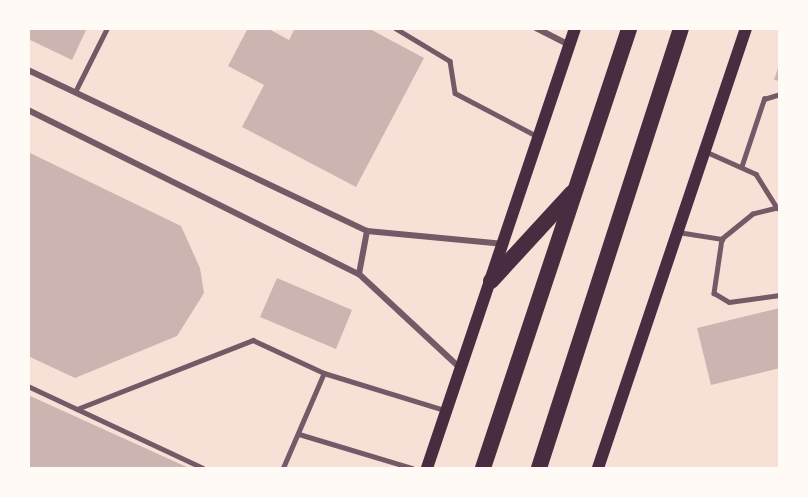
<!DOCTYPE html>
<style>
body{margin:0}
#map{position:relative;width:808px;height:497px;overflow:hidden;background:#f7e1d7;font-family:"Public Sans",sans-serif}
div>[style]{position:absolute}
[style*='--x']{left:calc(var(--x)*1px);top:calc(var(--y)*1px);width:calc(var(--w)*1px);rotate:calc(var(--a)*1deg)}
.building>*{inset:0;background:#ccb4b1}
.service>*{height:4.5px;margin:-2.25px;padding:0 2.25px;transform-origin:2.25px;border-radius:2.25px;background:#755966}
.minor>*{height:6px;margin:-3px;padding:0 3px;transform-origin:3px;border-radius:3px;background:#755966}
.secondary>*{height:12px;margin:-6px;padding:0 6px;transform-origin:6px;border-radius:6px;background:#4a2c40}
.trunk>*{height:16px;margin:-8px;padding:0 8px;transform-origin:8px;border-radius:8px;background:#4a2c40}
span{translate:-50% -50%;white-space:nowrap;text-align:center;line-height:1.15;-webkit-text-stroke:6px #fffaf5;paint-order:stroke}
.frame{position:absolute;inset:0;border:30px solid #fffaf5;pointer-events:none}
</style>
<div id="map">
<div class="building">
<div style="clip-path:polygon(28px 28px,87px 28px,72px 60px,28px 39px)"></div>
<div style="clip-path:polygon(248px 28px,267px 28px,289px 40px,295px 28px,368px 28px,424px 58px,356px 187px,242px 127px,264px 85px,228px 66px)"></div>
<div style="clip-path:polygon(780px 62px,780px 81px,774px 80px)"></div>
<div style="clip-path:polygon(28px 152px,181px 226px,200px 268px,204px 293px,177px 336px,75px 378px,28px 356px)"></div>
<div style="clip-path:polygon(277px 278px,352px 310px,336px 349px,260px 317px)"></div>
<div style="clip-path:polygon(780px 308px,780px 368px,711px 385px,697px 328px)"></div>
<div style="clip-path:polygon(28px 395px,189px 468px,28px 468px)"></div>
</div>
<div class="service">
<div style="--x:395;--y:28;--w:64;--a:31"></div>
<div style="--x:450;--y:61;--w:32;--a:81"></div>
<div style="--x:455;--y:93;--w:93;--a:27.7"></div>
<div style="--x:75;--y:92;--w:72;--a:-63.4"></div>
<div style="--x:707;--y:152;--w:54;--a:24.2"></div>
<div style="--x:756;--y:174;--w:40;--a:58"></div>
<div style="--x:777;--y:208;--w:25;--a:166"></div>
<div style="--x:753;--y:214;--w:40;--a:141"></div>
<div style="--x:722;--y:239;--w:55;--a:98.4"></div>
<div style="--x:714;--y:293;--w:17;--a:31"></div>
<div style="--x:729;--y:302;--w:51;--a:-7.8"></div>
<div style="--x:742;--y:165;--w:70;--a:-71.6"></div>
<div style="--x:764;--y:99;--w:17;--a:-17"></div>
<div style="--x:678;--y:232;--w:45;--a:9"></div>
<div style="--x:28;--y:386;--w:193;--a:25.1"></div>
<div style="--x:77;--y:409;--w:189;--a:-21.4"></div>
<div style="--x:253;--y:340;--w:78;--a:24.9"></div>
<div style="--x:324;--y:373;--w:126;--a:17.1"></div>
<div style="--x:299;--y:434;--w:118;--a:16.7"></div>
<div style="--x:283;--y:468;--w:103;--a:-66.7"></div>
</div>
<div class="minor">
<div style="--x:536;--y:28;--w:38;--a:27"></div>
<div style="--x:28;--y:70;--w:375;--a:25.4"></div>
<div style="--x:367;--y:231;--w:138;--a:5.4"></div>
<div style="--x:28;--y:110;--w:369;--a:26.4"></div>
<div style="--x:359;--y:274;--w:138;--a:42.9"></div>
<div style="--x:359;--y:274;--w:44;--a:-79.5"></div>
</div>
<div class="secondary">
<div style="--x:427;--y:468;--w:464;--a:-71.4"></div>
<div style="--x:598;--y:468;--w:464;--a:-71.4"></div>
</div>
<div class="trunk">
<div style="--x:491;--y:281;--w:120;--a:-47.4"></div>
<div style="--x:483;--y:468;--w:464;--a:-71.6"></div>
<div style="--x:539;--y:468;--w:462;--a:-72.1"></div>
</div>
<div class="frame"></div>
</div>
